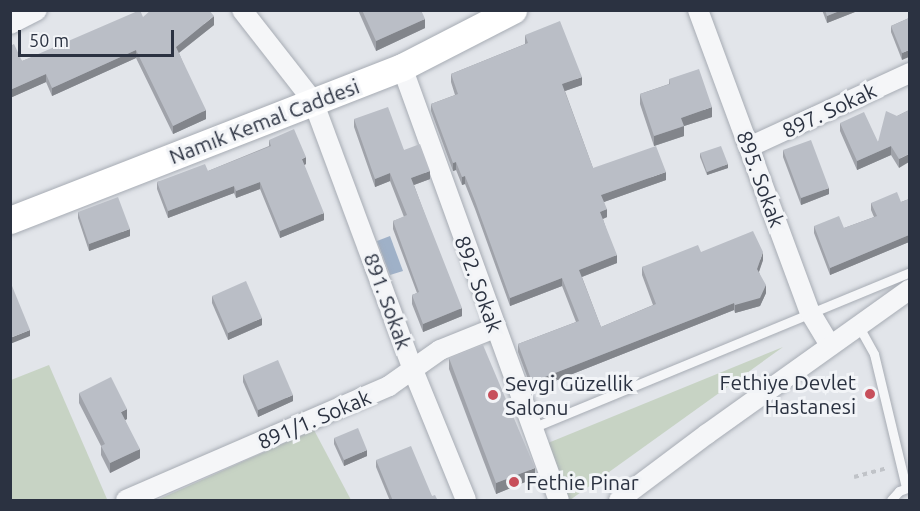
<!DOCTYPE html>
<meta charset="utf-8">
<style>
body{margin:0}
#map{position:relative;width:920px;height:511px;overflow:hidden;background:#e2e5ea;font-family:Ubuntu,sans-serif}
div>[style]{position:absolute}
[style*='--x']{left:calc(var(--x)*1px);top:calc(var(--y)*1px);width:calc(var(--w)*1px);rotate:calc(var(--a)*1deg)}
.green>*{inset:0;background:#c7d3c4}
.water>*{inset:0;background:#9fb1c8}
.path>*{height:4px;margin-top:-2px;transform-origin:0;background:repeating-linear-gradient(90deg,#c0c3c8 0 4.5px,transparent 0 9px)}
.roads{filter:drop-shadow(0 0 2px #a7acb4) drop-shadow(0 0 2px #a7acb4)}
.lane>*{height:9px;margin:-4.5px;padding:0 4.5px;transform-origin:4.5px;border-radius:4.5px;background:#f5f6f8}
.street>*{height:20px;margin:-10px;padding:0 10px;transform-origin:10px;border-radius:10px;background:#f5f6f8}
.secondary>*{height:27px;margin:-13.5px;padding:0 13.5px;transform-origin:13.5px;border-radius:13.5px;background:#fff}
.wall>*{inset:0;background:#a0a3aa}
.shaded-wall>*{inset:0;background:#82858b}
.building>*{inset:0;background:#babec6}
.dots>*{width:16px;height:16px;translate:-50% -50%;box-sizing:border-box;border:3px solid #f2f4f7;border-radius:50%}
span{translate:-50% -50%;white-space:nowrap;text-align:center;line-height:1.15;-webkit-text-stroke:6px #f2f4f7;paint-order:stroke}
.street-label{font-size:21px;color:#2b3241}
.poi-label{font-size:21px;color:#2b3241}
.right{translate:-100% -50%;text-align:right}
.left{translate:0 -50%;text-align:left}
.frame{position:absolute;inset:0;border:12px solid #2b3241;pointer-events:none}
.scale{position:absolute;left:18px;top:30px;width:156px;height:27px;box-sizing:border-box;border:3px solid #2b3241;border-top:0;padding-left:8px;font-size:18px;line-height:21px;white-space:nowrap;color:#2b3241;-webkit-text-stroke:4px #f2f4f7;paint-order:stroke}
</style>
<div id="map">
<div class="green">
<div style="clip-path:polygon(783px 347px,570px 500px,548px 443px)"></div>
<div style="clip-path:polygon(49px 365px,107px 499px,104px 500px,11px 500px,11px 380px)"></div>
<div style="clip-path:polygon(314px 430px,351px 500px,157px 500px)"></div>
</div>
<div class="water">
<div style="clip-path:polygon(390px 236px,403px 271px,390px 275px,377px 241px)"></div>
</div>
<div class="path">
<div style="--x:854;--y:477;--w:35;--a:-15"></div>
</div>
<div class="roads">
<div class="lane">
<div style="--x:858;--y:325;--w:33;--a:61"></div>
<div style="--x:874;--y:354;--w:137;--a:76.5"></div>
<div style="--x:532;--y:428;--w:409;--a:-22.4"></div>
<div style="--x:891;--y:500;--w:12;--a:-48"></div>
<div style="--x:899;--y:491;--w:12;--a:-20"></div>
</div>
<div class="street">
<div style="--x:242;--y:10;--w:115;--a:52"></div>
<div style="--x:313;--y:101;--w:287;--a:69.6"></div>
<div style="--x:413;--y:370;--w:140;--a:67.8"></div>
<div style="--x:698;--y:10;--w:322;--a:69.7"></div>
<div style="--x:810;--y:312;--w:39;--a:59"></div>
<div style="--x:10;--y:24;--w:30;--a:-27"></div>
<div style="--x:402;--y:67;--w:461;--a:70.1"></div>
<div style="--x:749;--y:147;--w:177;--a:-24.7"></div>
<div style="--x:126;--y:500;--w:287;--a:-23.4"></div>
<div style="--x:389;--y:386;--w:62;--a:-35.2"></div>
<div style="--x:440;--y:350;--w:59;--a:-21.8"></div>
<div style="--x:619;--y:500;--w:110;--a:-36.9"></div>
<div style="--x:707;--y:434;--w:249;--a:-35.5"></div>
</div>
<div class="secondary">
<div style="--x:10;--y:220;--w:421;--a:-21.3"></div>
<div style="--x:402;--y:67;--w:125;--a:-27.2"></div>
</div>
</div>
<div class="wall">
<div style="clip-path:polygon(358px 10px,421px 10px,425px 28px,376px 51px)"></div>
<div style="clip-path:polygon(822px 10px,860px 10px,827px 23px)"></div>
<div style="clip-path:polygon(143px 17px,214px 25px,179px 53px,206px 119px,173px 134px,136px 58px,52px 96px,46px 82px,10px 98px,10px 46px,22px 61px)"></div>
<div style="clip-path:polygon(909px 18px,902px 60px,891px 32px,891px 26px)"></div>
<div style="clip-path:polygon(525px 35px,582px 85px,565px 91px,593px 168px,666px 180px,604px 202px,607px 217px,603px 219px,617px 263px,582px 277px,601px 327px,653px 305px,642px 275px,642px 267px,701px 252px,763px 260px,759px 272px,766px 293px,760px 306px,735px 313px,734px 310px,532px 390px,518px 352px,518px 344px,576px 322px,562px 286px,510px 306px,475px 209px,465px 184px,462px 185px,456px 170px,453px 171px,431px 111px,431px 104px,455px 95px,451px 82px,451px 74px,525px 44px)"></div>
<div style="clip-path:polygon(669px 79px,712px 117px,684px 126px,684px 136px,654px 146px,640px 104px,640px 94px,669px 84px)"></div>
<div style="clip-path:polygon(909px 110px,899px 168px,891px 155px,857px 170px,840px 131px,840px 123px,878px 142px,897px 116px)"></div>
<div style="clip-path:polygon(354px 119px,404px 150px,430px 179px,414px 185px,462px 316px,423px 332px,412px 304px,412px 295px,417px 293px,393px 229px,393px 221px,404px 217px,390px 181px,375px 187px,354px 127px)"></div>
<div style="clip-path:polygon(269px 140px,306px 164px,304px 165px,324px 220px,280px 238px,260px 189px,236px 198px,234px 193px,168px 218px,157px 189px,157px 182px,208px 171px,269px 146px)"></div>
<div style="clip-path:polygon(783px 150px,829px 194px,801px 205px,783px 157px)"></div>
<div style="clip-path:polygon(700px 153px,728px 168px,707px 175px,700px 157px)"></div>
<div style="clip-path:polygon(909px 199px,909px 242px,830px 275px,814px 233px,814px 226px,844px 228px,874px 217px,871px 210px,871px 203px,901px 202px)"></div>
<div style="clip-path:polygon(78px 212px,130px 236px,89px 251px,78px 218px)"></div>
<div style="clip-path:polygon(212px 296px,262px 325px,228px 340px,212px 303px)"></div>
<div style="clip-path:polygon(449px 358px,535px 478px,496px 494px,449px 369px)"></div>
<div style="clip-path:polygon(243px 375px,293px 401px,258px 417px,243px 382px)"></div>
<div style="clip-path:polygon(79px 393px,127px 419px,125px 420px,140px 458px,110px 473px,101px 455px,101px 446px,79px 403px)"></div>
<div style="clip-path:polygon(334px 438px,367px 456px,344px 466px,334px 444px)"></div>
<div style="clip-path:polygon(376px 460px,432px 496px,438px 501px,390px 501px,376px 467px)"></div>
</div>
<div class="shaded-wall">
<div style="clip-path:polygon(842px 10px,860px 10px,827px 23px,827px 16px)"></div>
<div style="clip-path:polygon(214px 16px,214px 25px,176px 55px,176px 47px)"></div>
<div style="clip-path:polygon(425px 19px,425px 28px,376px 51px,376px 41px)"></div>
<div style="clip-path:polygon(136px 50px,136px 58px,52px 96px,52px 88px)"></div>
<div style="clip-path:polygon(909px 50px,909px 57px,902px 60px,902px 53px)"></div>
<div style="clip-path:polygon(46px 74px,46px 82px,10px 98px,10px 90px)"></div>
<div style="clip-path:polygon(582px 77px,582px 85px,562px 92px,562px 84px)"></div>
<div style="clip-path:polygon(712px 107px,712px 117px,681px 127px,681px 118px)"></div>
<div style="clip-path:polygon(206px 110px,206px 119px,173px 134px,173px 126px)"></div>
<div style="clip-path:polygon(684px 126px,684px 136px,654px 146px,654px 136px)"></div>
<div style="clip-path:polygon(891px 146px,891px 155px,857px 170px,857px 161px)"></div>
<div style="clip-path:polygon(909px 154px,909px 162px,899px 168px,899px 159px)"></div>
<div style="clip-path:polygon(306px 157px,306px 164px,302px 166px,302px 159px)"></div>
<div style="clip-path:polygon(456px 162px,456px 170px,453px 171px,453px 163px)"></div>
<div style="clip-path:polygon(728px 164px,728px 168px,707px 175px,707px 172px)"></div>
<div style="clip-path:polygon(430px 171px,430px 179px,411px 186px,411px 178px)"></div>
<div style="clip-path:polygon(666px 172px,666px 180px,601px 203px,601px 195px)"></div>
<div style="clip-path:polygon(390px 173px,390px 181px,375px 187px,375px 179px)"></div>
<div style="clip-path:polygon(465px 176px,465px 184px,462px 185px,462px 177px)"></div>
<div style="clip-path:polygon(260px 182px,260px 189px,236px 198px,236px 191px)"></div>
<div style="clip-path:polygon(234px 186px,234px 193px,168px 218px,168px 211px)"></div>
<div style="clip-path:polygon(829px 188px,829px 194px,801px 205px,801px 198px)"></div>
<div style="clip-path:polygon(607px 209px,607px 217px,600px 220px,600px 212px)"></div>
<div style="clip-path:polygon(324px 213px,324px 220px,280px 238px,280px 231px)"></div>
<div style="clip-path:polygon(130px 229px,130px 236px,89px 251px,89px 244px)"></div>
<div style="clip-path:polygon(909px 235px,909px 242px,830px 275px,830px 268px)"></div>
<div style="clip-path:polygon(763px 252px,763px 260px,757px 277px,757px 269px)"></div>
<div style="clip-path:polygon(617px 255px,617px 263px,579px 278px,579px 270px)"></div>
<div style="clip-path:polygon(562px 278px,562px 286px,510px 306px,510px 298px)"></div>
<div style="clip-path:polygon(766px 285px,766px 293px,760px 306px,735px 313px,735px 305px)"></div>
<div style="clip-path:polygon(734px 303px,734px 310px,532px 390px,532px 382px)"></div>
<div style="clip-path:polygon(462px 308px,462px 316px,423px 332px,423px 324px)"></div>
<div style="clip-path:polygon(262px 318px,262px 325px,228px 340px,228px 333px)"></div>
<div style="clip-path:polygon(30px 330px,30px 336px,10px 344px,10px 338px)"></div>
<div style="clip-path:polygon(293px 395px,293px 401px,258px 417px,258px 410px)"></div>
<div style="clip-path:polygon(127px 409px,127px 419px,121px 422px,121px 412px)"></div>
<div style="clip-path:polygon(140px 449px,140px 458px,110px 473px,110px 463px)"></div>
<div style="clip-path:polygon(367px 450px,367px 456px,344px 466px,344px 460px)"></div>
<div style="clip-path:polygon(535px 468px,535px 478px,496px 494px,496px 483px)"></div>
</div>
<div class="building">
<div style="clip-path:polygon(140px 10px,143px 17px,151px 10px,209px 10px,214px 16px,176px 47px,206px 110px,173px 126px,136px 50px,52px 88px,46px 74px,10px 90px,10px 46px,14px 44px,22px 61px)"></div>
<div style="clip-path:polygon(362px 10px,421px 10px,425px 19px,376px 41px)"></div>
<div style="clip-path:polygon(825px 10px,842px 10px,827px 16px)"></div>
<div style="clip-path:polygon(909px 18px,909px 50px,902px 53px,891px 26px)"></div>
<div style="clip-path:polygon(560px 21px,582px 77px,562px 84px,593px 168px,656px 146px,666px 172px,601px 195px,607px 209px,600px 212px,617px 255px,579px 270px,601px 327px,656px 304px,642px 267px,698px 245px,701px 252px,753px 231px,763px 252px,757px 269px,766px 285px,760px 298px,735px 305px,734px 303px,532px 382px,518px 344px,579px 321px,562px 278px,510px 298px,475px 201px,465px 176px,462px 177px,456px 162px,453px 163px,431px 104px,458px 94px,451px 74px,528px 43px,525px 35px)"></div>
<div style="clip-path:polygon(699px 69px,712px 107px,681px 118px,684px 126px,654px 136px,640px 94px,670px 84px,669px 79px)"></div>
<div style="clip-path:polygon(388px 107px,404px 150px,420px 144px,430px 171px,411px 178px,462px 308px,423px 324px,412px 295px,419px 292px,393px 221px,407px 215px,390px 173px,375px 179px,354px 119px)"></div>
<div style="clip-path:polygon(909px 110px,909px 154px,899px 159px,891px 146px,857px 161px,840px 123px,864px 112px,878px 142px,886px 111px,897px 116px)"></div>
<div style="clip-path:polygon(294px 129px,306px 157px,302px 159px,324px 213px,280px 231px,260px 182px,236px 191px,234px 186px,168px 211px,157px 182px,205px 164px,208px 171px,271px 146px,269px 140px)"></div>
<div style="clip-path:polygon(811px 140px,829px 188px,801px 198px,783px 150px)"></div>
<div style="clip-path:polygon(721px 146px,728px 164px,707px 172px,700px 153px)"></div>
<div style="clip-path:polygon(897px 192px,901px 202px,909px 199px,909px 235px,830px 268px,814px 226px,839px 216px,844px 228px,877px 216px,871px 203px)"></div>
<div style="clip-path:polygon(118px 197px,130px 229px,89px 244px,78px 212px)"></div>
<div style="clip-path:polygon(10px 281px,30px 330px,10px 338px)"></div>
<div style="clip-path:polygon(246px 281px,262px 318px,228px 333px,212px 296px)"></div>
<div style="clip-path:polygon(483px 345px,535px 468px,496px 483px,449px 358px)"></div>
<div style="clip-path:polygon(278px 360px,293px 395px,258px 410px,243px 375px)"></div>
<div style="clip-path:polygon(111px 377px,127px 409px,121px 412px,140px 449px,110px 463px,101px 446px,105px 444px,79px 393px)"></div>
<div style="clip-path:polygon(358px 428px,367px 450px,344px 460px,334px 438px)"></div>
<div style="clip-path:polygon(411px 446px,432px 496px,435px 495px,438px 501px,393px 501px,376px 460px)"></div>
</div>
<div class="dots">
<div style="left:870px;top:394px;background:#c74f5b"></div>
<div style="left:493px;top:395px;background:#c74f5b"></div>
<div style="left:514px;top:482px;background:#c74f5b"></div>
</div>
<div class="street-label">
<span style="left:829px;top:110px;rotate:-25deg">897. Sokak</span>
<span style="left:264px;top:121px;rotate:-21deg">Namık Kemal Caddesi</span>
<span style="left:761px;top:179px;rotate:70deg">895. Sokak</span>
<span style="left:479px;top:284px;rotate:70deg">892. Sokak</span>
<span style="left:388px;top:301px;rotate:70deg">891. Sokak</span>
<span style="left:314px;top:419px;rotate:-23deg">891/1. Sokak</span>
</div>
<div class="poi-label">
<span class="right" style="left:856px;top:394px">Fethiye Devlet<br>Hastanesi</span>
<span class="left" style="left:505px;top:395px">Sevgi Güzellik<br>Salonu</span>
<span class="left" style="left:526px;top:482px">Fethie Pinar</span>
</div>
<div class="frame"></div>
<div class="scale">50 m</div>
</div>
